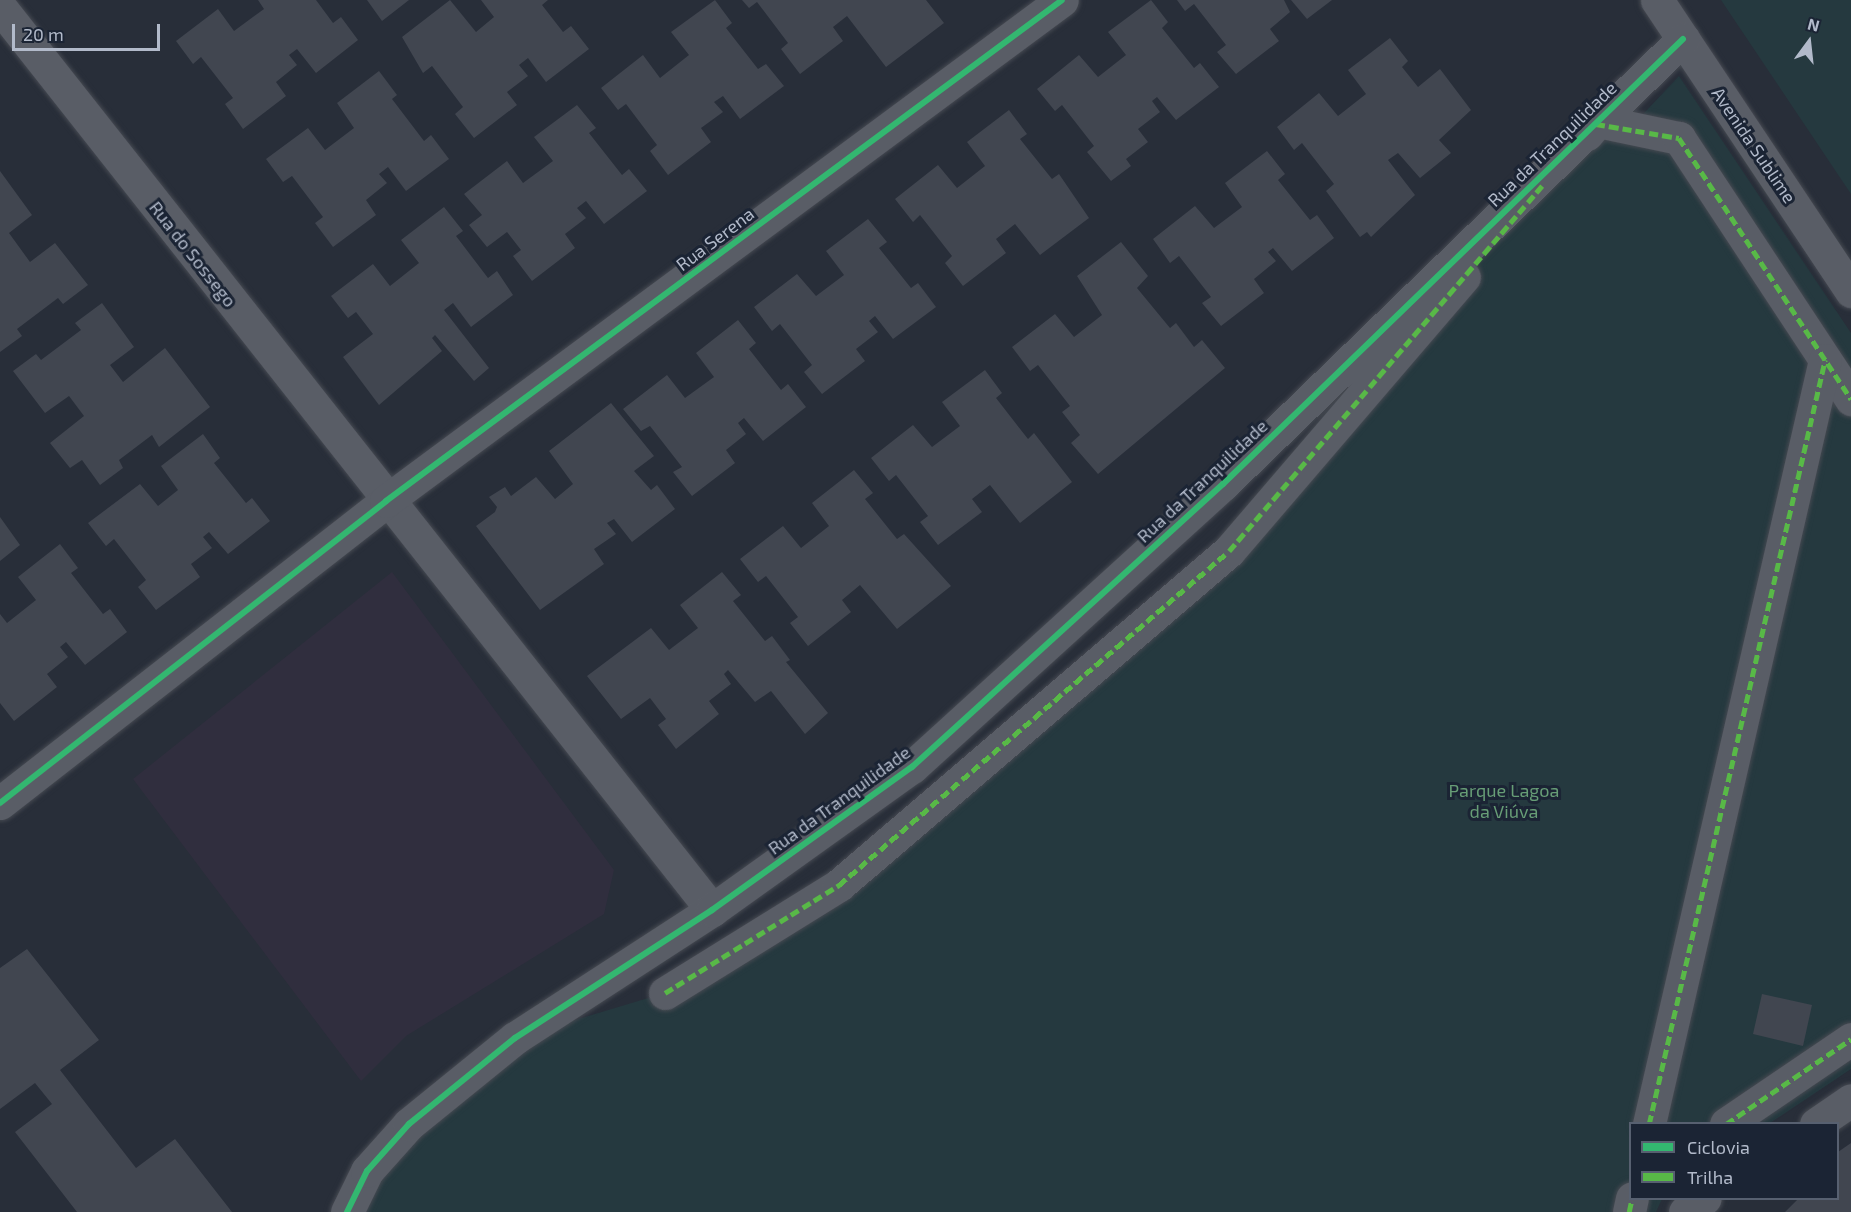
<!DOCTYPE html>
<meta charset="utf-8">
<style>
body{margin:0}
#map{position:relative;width:1851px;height:1212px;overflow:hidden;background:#282e39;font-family:"Exo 2",sans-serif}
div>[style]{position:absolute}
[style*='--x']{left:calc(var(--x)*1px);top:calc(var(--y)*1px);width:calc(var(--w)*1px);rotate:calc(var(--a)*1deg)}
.medical>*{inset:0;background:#302e3e}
.green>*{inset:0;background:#25393f}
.building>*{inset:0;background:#414650}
.roads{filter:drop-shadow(0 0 2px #454951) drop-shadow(0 0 2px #454951)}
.minor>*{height:33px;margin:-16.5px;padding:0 16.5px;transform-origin:16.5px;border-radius:16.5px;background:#595d66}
.quiet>*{height:4.5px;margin-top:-2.25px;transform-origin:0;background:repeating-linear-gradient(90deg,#58b947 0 9px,transparent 0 13.5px)}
.cycleway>*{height:6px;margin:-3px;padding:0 3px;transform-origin:3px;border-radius:3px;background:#33b770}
span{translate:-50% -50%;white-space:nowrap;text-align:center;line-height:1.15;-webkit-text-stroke:6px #1b2434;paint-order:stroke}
.street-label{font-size:18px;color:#b2baca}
.park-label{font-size:18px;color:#679d76}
.legend{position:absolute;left:1629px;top:1122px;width:210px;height:78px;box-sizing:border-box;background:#1b2434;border:2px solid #576070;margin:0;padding:8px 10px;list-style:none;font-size:18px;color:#b2baca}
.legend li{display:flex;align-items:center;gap:12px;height:30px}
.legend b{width:30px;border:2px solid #576070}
.north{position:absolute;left:1779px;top:12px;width:60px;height:60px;-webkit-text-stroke:4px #1b2434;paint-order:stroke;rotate:15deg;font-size:16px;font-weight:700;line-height:24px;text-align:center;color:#b2baca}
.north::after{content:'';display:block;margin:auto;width:21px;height:27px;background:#b2baca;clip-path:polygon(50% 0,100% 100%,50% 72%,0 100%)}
.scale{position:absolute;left:12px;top:24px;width:148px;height:27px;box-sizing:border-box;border:3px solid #b2baca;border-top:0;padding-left:8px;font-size:18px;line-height:21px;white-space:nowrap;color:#b2baca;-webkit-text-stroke:4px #1b2434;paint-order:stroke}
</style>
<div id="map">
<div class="medical">
<div style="clip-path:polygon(392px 572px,614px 870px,604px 914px,406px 1036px,361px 1081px,133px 779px)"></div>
</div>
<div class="green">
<div style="clip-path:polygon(1721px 0,1851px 0,1851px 194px)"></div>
<div style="clip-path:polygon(1679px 76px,1851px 333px,1851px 1069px,1770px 1123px,1630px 1124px,1630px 1198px,1662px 1199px,1656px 1212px,347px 1212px,515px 1038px,665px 993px,839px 885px,1229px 551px,1598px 121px,1630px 128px)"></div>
</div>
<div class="building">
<div style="clip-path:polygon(258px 0,316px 0,333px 23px,341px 17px,358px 40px,316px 73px,297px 49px,289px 55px,297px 65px,276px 82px,286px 96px,243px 129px,225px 104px,233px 98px,201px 57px,193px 64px,176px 41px,218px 9px,234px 31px,264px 9px)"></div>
<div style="clip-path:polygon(367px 0,409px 0,382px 21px)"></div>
<div style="clip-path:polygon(450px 0,476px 32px,494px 17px,481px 0,548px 0,542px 5px,563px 32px,571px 26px,589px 49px,546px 82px,528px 58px,519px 65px,528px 76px,507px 92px,517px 105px,474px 138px,455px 114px,463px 107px,432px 66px,423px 73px,402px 37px)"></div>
<div style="clip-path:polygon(715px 0,732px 23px,726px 28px,758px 69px,766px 64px,784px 86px,740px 119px,723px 96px,714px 102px,723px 112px,701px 128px,711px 142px,668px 175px,650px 151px,657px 145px,626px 104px,618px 110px,601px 88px,643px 55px,660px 78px,689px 55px,671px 32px)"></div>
<div style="clip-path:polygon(742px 0,926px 0,944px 23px,886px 67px,847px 16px,833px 27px,843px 41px,800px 74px,781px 49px,788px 43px,757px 2px,749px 8px)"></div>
<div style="clip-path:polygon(1151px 0,1168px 22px,1162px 28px,1194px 68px,1200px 63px,1219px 87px,1176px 120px,1157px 97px,1152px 101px,1160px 112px,1138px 129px,1148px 142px,1126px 159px,1131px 166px,1111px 181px,1087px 152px,1094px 146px,1062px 105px,1055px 111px,1037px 89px,1079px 55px,1098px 77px,1126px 55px,1108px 32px)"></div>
<div style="clip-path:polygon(1177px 0,1284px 0,1290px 12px,1270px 29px,1279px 41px,1236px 74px,1217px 52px,1226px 45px,1194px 4px,1185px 11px)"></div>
<div style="clip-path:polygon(1291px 0,1332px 0,1307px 19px)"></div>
<div style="clip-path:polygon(1390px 38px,1408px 61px,1402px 67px,1418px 87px,1440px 69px,1471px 110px,1439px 140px,1451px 153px,1420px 178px,1398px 153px,1388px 160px,1415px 195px,1371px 237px,1367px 232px,1360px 237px,1326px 191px,1334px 184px,1302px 143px,1294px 150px,1277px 127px,1319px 93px,1338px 116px,1366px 94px,1348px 70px)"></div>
<div style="clip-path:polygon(379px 71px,397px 95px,392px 99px,424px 141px,431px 135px,449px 159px,406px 191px,388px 167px,379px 174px,387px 183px,366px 200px,376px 215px,333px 247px,315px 223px,323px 217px,292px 176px,283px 182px,266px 159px,308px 128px,325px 150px,354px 128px,337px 103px)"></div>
<div style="clip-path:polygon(577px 105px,596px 128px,589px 133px,622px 175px,629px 169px,647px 191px,604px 224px,586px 201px,577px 208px,586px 218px,565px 234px,575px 248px,532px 281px,513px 256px,521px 250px,507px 232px,487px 247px,469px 225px,482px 215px,464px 194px,507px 161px,523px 183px,553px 161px,534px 137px)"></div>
<div style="clip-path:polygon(1009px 110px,1027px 134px,1020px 139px,1052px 179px,1059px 174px,1089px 218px,1040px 255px,1015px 224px,996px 239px,1006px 253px,963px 286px,945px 263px,952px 256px,920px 215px,913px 222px,895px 199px,938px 165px,957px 188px,985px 166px,967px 142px)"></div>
<div style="clip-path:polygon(1267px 151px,1285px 174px,1278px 180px,1310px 220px,1317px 215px,1334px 238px,1292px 271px,1273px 248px,1268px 252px,1276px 261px,1254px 279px,1264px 293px,1221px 326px,1202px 303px,1211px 297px,1179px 256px,1170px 263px,1153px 239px,1195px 206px,1214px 228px,1242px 207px,1225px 183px)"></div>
<div style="clip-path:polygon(0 171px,32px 215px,9px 233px,30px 262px,55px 243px,88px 285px,63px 304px,58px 298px,17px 329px,22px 336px,0 352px)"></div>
<div style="clip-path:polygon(444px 207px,463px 231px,456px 236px,488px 278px,497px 271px,513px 295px,471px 327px,453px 303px,444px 310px,489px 368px,474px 381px,435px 335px,432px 338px,442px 351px,379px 405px,343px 357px,373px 334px,356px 312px,348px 318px,331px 296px,373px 264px,390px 286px,419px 263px,401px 240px)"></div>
<div style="clip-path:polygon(868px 219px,887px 242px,879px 248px,911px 288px,918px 283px,936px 307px,893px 339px,875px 316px,869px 321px,878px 332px,856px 349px,865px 361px,822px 394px,804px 372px,812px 365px,780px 324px,772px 331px,754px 307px,797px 274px,816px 296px,844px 275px,826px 251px)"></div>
<div style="clip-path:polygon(1121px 242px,1148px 276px,1137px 288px,1170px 328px,1176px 323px,1194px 347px,1202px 340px,1225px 368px,1098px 474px,1071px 443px,1080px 435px,1062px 412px,1070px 406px,1038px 365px,1030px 371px,1012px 347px,1055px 314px,1074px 337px,1102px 315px,1077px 276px)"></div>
<div style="clip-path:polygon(102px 303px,134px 347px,110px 365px,123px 382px,165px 348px,210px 407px,159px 447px,152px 435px,119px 460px,123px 468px,100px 485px,82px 460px,70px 468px,50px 443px,84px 416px,69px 396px,45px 413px,13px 371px,36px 354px,41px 360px,81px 330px,75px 323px)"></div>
<div style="clip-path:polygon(738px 320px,756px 343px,749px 349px,781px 390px,788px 384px,806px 407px,763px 441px,744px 418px,738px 423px,746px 434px,726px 450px,735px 463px,692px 496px,673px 472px,682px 467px,650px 426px,641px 431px,623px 409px,667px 375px,685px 398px,714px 377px,696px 353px)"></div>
<div style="clip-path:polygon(985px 370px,1002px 393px,996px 398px,1028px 439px,1034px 433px,1072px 482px,1020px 523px,990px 485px,972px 499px,982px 512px,938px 545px,920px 522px,928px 516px,896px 475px,889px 481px,871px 458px,913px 425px,932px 447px,960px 426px,942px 402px)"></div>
<div style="clip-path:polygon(611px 403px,654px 456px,634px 471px,651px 490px,657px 485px,675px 509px,632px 542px,614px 519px,607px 523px,616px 534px,594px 549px,604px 564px,540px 610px,476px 526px,495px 512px,497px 507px,489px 497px,505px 487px,511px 496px,536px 477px,555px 499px,573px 484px,549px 451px)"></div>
<div style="clip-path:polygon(203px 434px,220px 458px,214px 463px,246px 503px,252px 498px,270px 521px,228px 554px,209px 532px,203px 537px,212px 548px,191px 564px,200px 577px,156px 610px,138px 587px,146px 580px,114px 539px,106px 546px,88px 523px,140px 484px,158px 506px,178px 490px,161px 466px)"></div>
<div style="clip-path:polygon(854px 470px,873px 493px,865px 499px,897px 539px,904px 534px,951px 586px,897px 629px,860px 585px,842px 600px,851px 612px,808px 646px,790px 623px,798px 617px,766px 576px,758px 582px,740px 559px,783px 526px,801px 548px,829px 526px,812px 503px)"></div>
<div style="clip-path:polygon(0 517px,20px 545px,0 561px)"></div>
<div style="clip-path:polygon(60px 544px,78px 568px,71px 573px,103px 614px,110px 609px,127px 632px,85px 665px,66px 642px,60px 647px,68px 657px,47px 674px,57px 687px,14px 721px,0 703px,0 614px,7px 623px,36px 600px,18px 577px)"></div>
<div style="clip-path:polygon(722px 572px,741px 595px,733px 601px,765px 641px,772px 636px,790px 660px,786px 662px,828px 713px,805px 734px,771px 691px,755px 702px,728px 670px,724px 674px,731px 684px,709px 701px,719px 714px,676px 749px,658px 725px,666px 719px,650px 698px,621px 719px,587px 676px,651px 628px,669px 650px,698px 628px,680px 605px)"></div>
<div style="clip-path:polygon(27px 949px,99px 1040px,60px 1070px,136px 1168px,175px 1139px,232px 1212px,77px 1212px,15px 1132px,52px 1104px,35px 1083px,0 1109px,0 968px)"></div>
<div style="clip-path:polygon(1762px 994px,1812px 1005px,1803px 1046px,1753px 1034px)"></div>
<div style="clip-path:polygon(1851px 1143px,1851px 1212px,1785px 1212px,1799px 1198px,1838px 1198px,1838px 1152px)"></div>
</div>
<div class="roads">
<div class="minor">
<div style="--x:1657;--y:0;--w:350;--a:56.3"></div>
<div style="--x:0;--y:7;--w:1150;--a:51.74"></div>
<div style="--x:1587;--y:134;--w:17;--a:-50"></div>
<div style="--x:1598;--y:121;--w:83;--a:11.9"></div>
<div style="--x:1679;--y:138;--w:313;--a:56.6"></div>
<div style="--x:0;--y:803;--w:490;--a:-38"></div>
<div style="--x:386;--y:501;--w:841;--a:-36.54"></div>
<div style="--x:665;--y:993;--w:205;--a:-31.8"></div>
<div style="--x:839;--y:885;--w:513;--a:-40.58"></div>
<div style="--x:1229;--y:551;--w:361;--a:-49.4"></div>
<div style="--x:1649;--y:1124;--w:784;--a:-77.03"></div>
<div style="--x:1726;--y:1124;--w:151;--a:-34.2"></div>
<div style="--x:1816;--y:1124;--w:42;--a:-34.4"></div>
<div style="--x:347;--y:1212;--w:46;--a:-64"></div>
<div style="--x:367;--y:1171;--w:63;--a:-48.2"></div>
<div style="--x:409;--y:1124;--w:136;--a:-39.1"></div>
<div style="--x:515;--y:1038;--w:235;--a:-33"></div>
<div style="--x:712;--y:910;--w:246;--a:-35.6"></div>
<div style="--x:912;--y:767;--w:420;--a:-42.3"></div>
<div style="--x:1223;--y:484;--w:640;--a:-44.05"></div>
<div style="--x:1629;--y:1212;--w:14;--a:-78"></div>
<div style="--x:1685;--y:1212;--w:24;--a:-35"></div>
</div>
</div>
<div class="quiet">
<div style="--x:1596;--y:124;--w:84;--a:9.6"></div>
<div style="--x:1679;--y:138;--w:313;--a:56.6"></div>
<div style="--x:665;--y:993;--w:205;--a:-31.8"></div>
<div style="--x:839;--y:885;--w:513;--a:-40.58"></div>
<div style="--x:1229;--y:551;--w:482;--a:-49.4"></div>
<div style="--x:1649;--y:1124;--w:784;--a:-77.03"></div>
<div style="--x:1726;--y:1124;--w:151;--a:-34.2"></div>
<div style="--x:1629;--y:1212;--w:14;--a:-78"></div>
</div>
<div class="cycleway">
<div style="--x:0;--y:803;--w:490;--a:-38"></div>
<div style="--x:386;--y:501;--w:841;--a:-36.54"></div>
<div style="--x:347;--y:1212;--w:46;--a:-64"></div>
<div style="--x:367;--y:1171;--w:63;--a:-48.2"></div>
<div style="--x:409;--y:1124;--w:136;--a:-39.1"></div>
<div style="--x:515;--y:1038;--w:235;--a:-33"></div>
<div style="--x:712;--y:910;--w:246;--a:-35.6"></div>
<div style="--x:912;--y:767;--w:420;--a:-42.3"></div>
<div style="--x:1223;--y:484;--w:640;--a:-44.05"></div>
</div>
<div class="street-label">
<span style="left:1552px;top:144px;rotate:-44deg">Rua da Tranquilidade</span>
<span style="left:1754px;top:145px;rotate:56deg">Avenida Sublime</span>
<span style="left:715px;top:239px;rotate:-37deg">Rua Serena</span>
<span style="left:193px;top:254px;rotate:52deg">Rua do Sossego</span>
<span style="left:1202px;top:481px;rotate:-43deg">Rua da Tranquilidade</span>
<span style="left:839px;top:800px;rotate:-36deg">Rua da Tranquilidade</span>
</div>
<div class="park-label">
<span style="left:1504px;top:801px">Parque Lagoa<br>da Viúva</span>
</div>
<ul class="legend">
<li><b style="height:8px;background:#33b770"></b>Ciclovia</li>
<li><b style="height:8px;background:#58b947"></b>Trilha</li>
</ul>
<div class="north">N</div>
<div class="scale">20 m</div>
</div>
